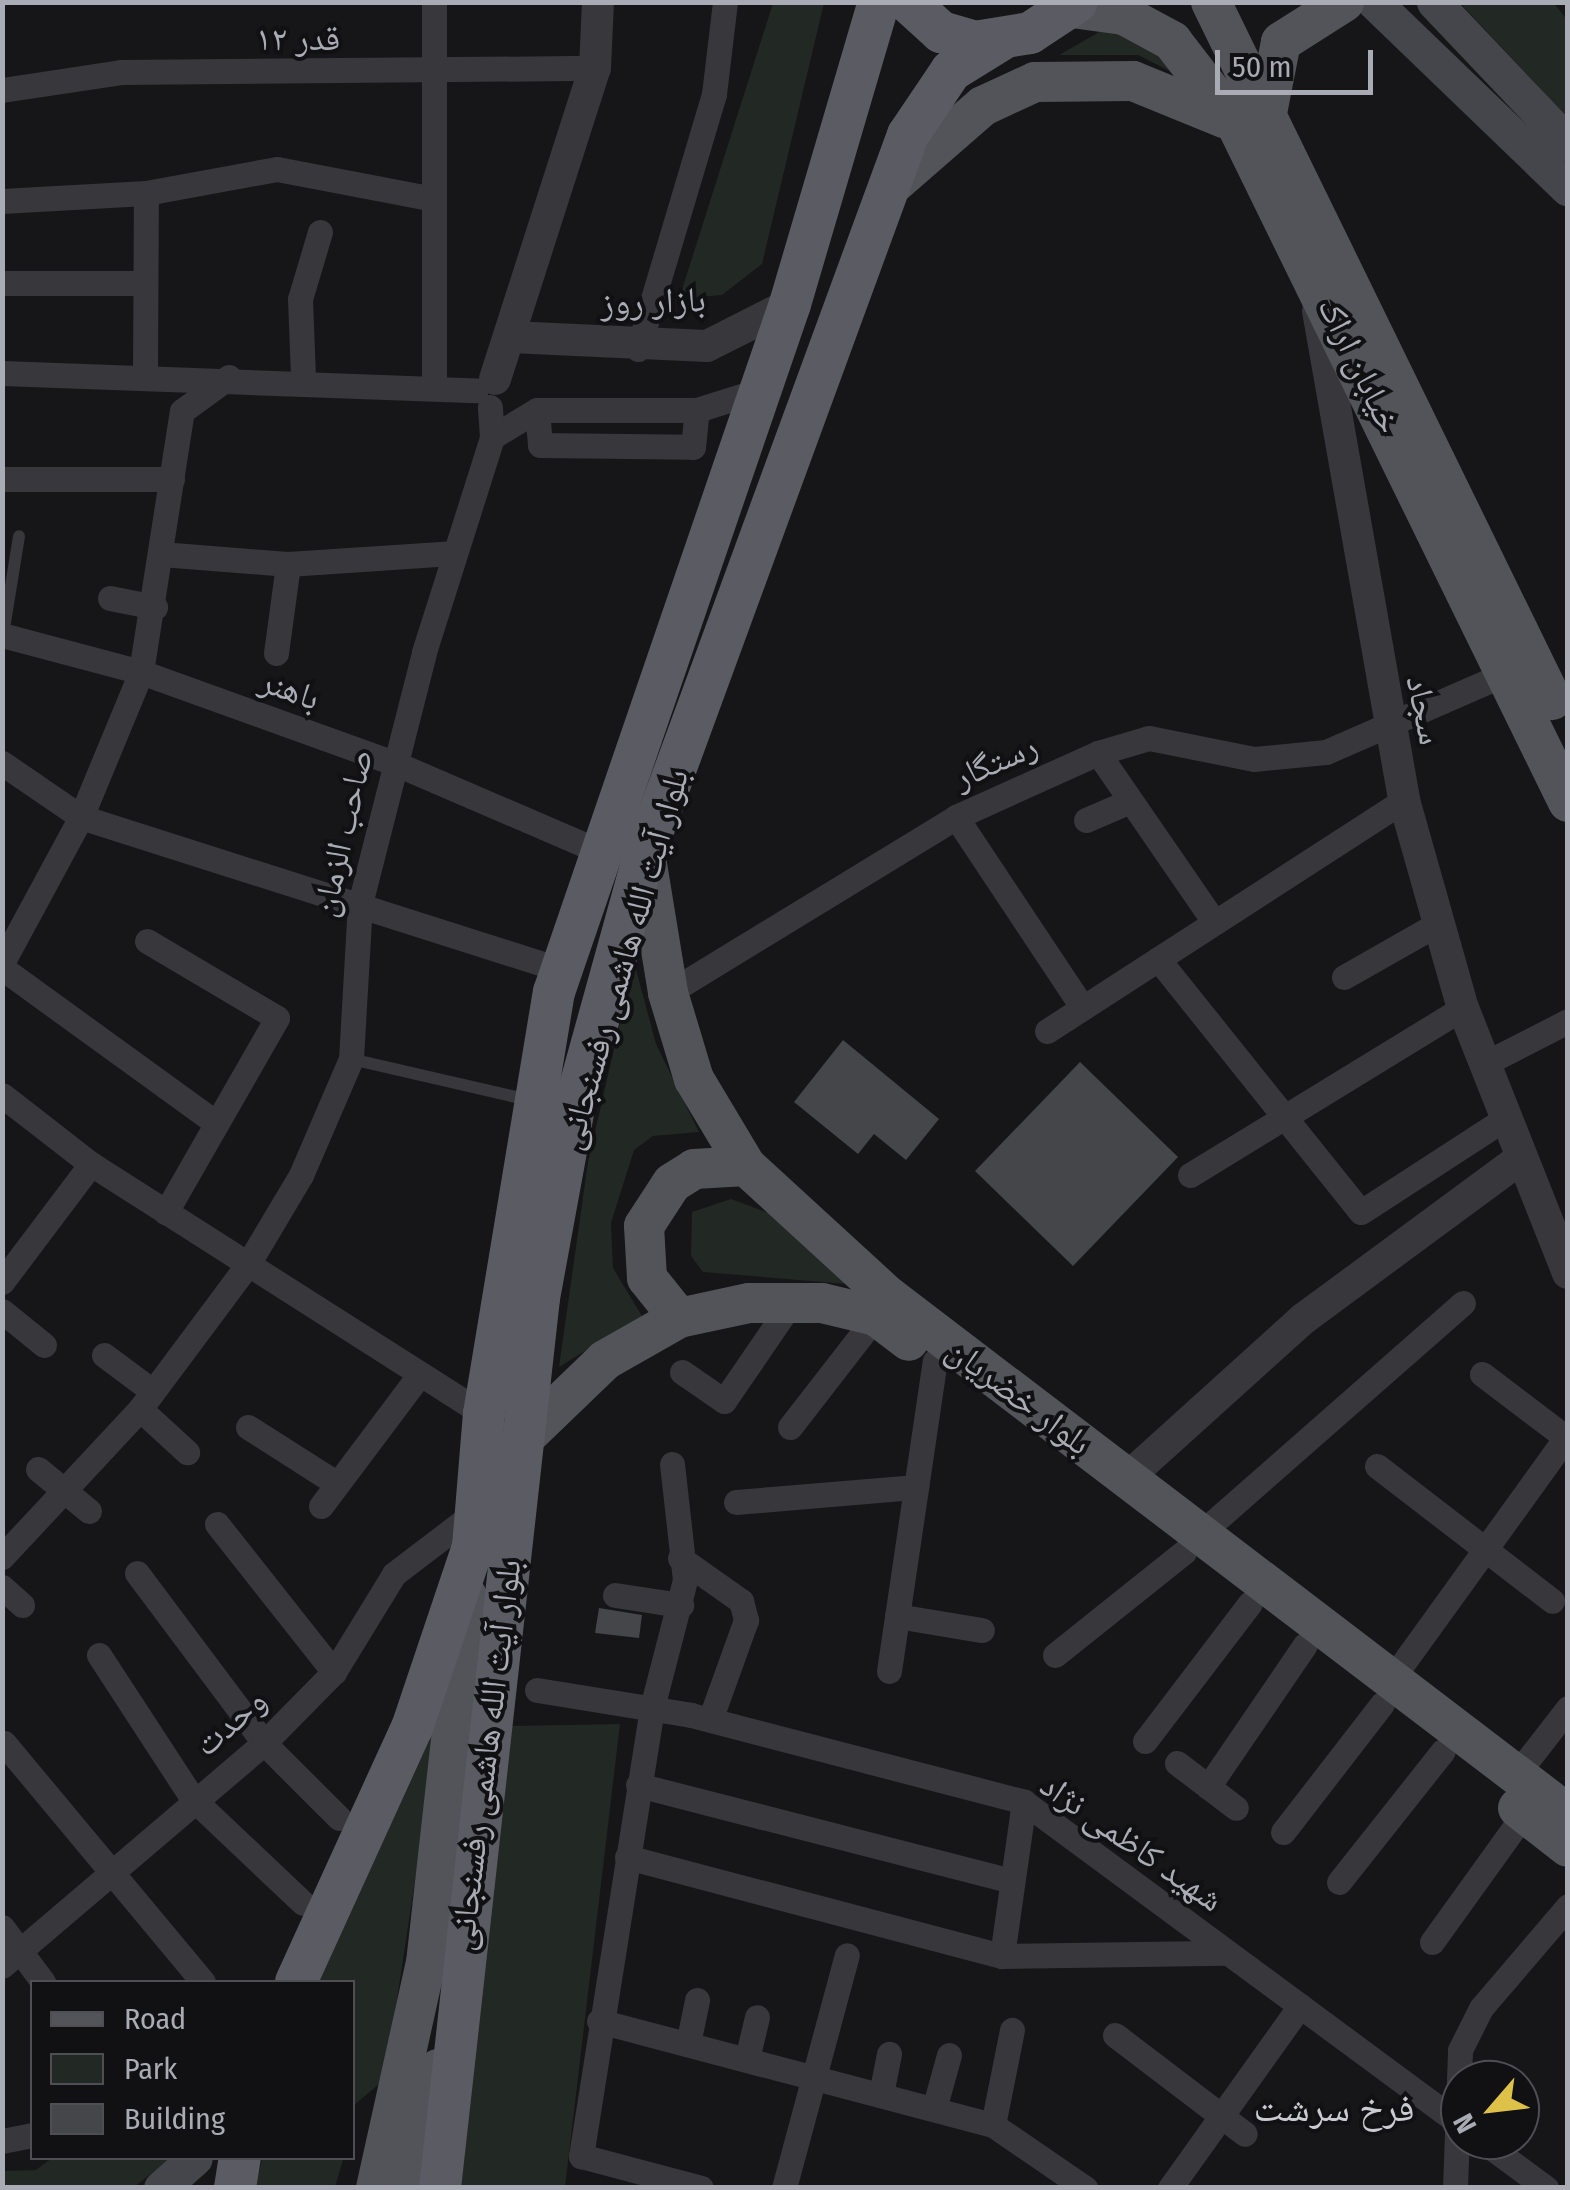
<!DOCTYPE html>
<meta charset="utf-8">
<style>
body{margin:0}
#map{position:relative;width:1570px;height:2190px;overflow:hidden;background:#161517;font-family:"Fira Sans Condensed","Noto Naskh Arabic",sans-serif}
div>[style]{position:absolute}
[style*='--x']{left:calc(var(--x)*1px);top:calc(var(--y)*1px);width:calc(var(--w)*1px);rotate:calc(var(--a)*1deg)}
.green>*{inset:0;background:#222824}
.building>*{inset:0;background:#454649}
.service>*{height:12px;margin:-6px;padding:0 6px;transform-origin:6px;border-radius:6px;background:#37373c}
.minor>*{height:25px;margin:-12.5px;padding:0 12.5px;transform-origin:12.5px;border-radius:12.5px;background:#37373c}
.tertiary>*{height:32px;margin:-16px;padding:0 16px;transform-origin:16px;border-radius:16px;background:#37373c}
.secondary>*{height:35px;margin:-17.5px;padding:0 17.5px;transform-origin:17.5px;border-radius:17.5px;background:#45464b}
.primary>*{height:40px;margin:-20px;padding:0 20px;transform-origin:20px;border-radius:20px;background:#53545a}
.trunk>*{height:42px;margin:-21px;padding:0 21px;transform-origin:21px;border-radius:21px;background:#5b5c63}
span{translate:-50% -50%;white-space:nowrap;text-align:center;line-height:1.15;-webkit-text-stroke:8px #111012;paint-order:stroke}
.street-label{font-size:35px;color:#a9abb5}
.neighbourhood-label{font-size:38px;color:#c9cad2}
.frame{position:absolute;inset:0;border:5px solid #a9abb5;pointer-events:none}
.legend{position:absolute;left:30px;top:1980px;width:325px;height:180px;box-sizing:border-box;background:#111012;border:2px solid #4e4e53;margin:0;padding:12px 18px;list-style:none;font-size:30px;color:#a9abb5}
.legend li{display:flex;align-items:center;gap:20px;height:50px}
.legend b{width:50px;border:2px solid #4e4e53}
.north{position:absolute;left:1440px;top:2060px;width:100px;height:100px;box-sizing:border-box;background:#111012;border:2px solid #4e4e53;border-radius:50%;rotate:242deg;font-size:28px;font-weight:700;line-height:40px;text-align:center;color:#a9abb5}
.north::after{content:'';display:block;margin:auto;width:35px;height:45px;background:#ddc148;clip-path:polygon(50% 0,100% 100%,50% 72%,0 100%)}
.scale{position:absolute;left:1215px;top:50px;width:158px;height:45px;box-sizing:border-box;border:5px solid #a9abb5;border-top:0;padding-left:12px;font-size:30px;line-height:35px;white-space:nowrap;color:#a9abb5;-webkit-text-stroke:8px #111012;paint-order:stroke}
</style>
<div id="map">
<div class="green">
<div style="clip-path:polygon(773px 3px,824px 3px,762px 264px,722px 295px,679px 299px)"></div>
<div style="clip-path:polygon(1460px 3px,1554px 3px,1567px 20px,1567px 117px)"></div>
<div style="clip-path:polygon(1108px 27px,1157px 50px,1182px 77px,1138px 55px,1059px 55px)"></div>
<div style="clip-path:polygon(634px 962px,656px 1044px,699px 1132px,653px 1136px,634px 1150px,611px 1223px,613px 1268px,642px 1316px,559px 1367px,588px 1162px)"></div>
<div style="clip-path:polygon(731px 1199px,777px 1216px,846px 1284px,703px 1272px,691px 1256px,692px 1212px)"></div>
<div style="clip-path:polygon(443px 1695px,385px 2079px,353px 2106px,352px 1982px,317px 1982px)"></div>
<div style="clip-path:polygon(620px 1724px,565px 2187px,461px 2188px,510px 1726px)"></div>
<div style="clip-path:polygon(52px 2158px,171px 2158px,134px 2187px,3px 2187px,2px 2171px,36px 2170px)"></div>
<div style="clip-path:polygon(262px 2158px,343px 2158px,343px 2160px,335px 2187px,256px 2188px)"></div>
</div>
<div class="building">
<div style="clip-path:polygon(843px 1040px,939px 1119px,906px 1160px,874px 1134px,858px 1154px,794px 1102px)"></div>
<div style="clip-path:polygon(1080px 1062px,1178px 1157px,1073px 1266px,975px 1171px)"></div>
<div style="clip-path:polygon(599px 1608px,642px 1615px,639px 1638px,595px 1633px)"></div>
</div>
<div class="service">
<div style="--x:3;--y:635;--w:100;--a:-80.8"></div>
<div style="--x:351;--y:1059;--w:183;--a:13"></div>
</div>
<div class="minor">
<div style="--x:2;--y:90;--w:120;--a:-8.6"></div>
<div style="--x:121;--y:72;--w:474;--a:-0.5"></div>
<div style="--x:2;--y:201;--w:144;--a:-3.2"></div>
<div style="--x:146;--y:193;--w:133;--a:-10.4"></div>
<div style="--x:277;--y:169;--w:160;--a:10.8"></div>
<div style="--x:2;--y:283;--w:138;--a:0"></div>
<div style="--x:638;--y:349;--w:266;--a:-73.4"></div>
<div style="--x:714;--y:94;--w:93;--a:-83.2"></div>
<div style="--x:2;--y:373;--w:474;--a:2.1"></div>
<div style="--x:145;--y:374;--w:181;--a:-89.7"></div>
<div style="--x:303;--y:377;--w:78;--a:-92.2"></div>
<div style="--x:300;--y:299;--w:70;--a:-73.4"></div>
<div style="--x:434;--y:386;--w:384;--a:-90"></div>
<div style="--x:537;--y:410;--w:35;--a:85"></div>
<div style="--x:540;--y:445;--w:153;--a:0.7"></div>
<div style="--x:693;--y:447;--w:37;--a:-84"></div>
<div style="--x:492;--y:437;--w:52;--a:-31"></div>
<div style="--x:537;--y:410;--w:160;--a:0"></div>
<div style="--x:697;--y:410;--w:66;--a:-17.6"></div>
<div style="--x:2;--y:479;--w:170;--a:0"></div>
<div style="--x:161;--y:554;--w:127;--a:4.5"></div>
<div style="--x:288;--y:564;--w:164;--a:-3.8"></div>
<div style="--x:110;--y:598;--w:46;--a:11.3"></div>
<div style="--x:2;--y:635;--w:144;--a:14.9"></div>
<div style="--x:141;--y:672;--w:274;--a:19.8"></div>
<div style="--x:399;--y:765;--w:220;--a:23.3"></div>
<div style="--x:276;--y:653;--w:90;--a:-82.3"></div>
<div style="--x:1098;--y:753;--w:205;--a:55.5"></div>
<div style="--x:2;--y:763;--w:96;--a:34.4"></div>
<div style="--x:81;--y:817;--w:505;--a:17.65"></div>
<div style="--x:956;--y:817;--w:229;--a:56.4"></div>
<div style="--x:1086;--y:820;--w:48;--a:-23.4"></div>
<div style="--x:147;--y:941;--w:151;--a:30.6"></div>
<div style="--x:277;--y:1018;--w:224;--a:119.8"></div>
<div style="--x:1158;--y:959;--w:324;--a:51.3"></div>
<div style="--x:1361;--y:1212;--w:171;--a:-33"></div>
<div style="--x:2;--y:963;--w:166;--a:-61.6"></div>
<div style="--x:81;--y:817;--w:157;--a:-67.5"></div>
<div style="--x:141;--y:672;--w:264;--a:-81.1"></div>
<div style="--x:182;--y:411;--w:58;--a:-35.9"></div>
<div style="--x:2;--y:968;--w:261;--a:35.9"></div>
<div style="--x:1344;--y:977;--w:109;--a:-29.6"></div>
<div style="--x:668;--y:993;--w:338;--a:-31.4"></div>
<div style="--x:956;--y:817;--w:156;--a:-24.3"></div>
<div style="--x:1098;--y:753;--w:53;--a:-16.4"></div>
<div style="--x:1149;--y:738;--w:107;--a:11.3"></div>
<div style="--x:1254;--y:759;--w:72;--a:-5.6"></div>
<div style="--x:1326;--y:752;--w:200;--a:-23.6"></div>
<div style="--x:1047;--y:1031;--w:425;--a:-32.9"></div>
<div style="--x:1484;--y:1064;--w:94;--a:-27.1"></div>
<div style="--x:2;--y:1095;--w:113;--a:37.8"></div>
<div style="--x:91;--y:1164;--w:466;--a:32.5"></div>
<div style="--x:1190;--y:1175;--w:320;--a:-31.5"></div>
<div style="--x:2;--y:1282;--w:148;--a:-53"></div>
<div style="--x:2;--y:1311;--w:54;--a:39"></div>
<div style="--x:104;--y:1355;--w:59;--a:36.7"></div>
<div style="--x:682;--y:1372;--w:51;--a:34.6"></div>
<div style="--x:724;--y:1401;--w:119;--a:-55.6"></div>
<div style="--x:1482;--y:1374;--w:104;--a:37.2"></div>
<div style="--x:140;--y:1409;--w:64;--a:42.5"></div>
<div style="--x:248;--y:1427;--w:104;--a:32.5"></div>
<div style="--x:790;--y:1427;--w:140;--a:-52.2"></div>
<div style="--x:672;--y:1464;--w:117;--a:83.6"></div>
<div style="--x:685;--y:1580;--w:132;--a:104.5"></div>
<div style="--x:652;--y:1708;--w:454;--a:99"></div>
<div style="--x:581;--y:2156;--w:124;--a:14.9"></div>
<div style="--x:1377;--y:1466;--w:221;--a:37.6"></div>
<div style="--x:38;--y:1469;--w:66;--a:39.5"></div>
<div style="--x:736;--y:1502;--w:181;--a:-4.8"></div>
<div style="--x:321;--y:1506;--w:165;--a:-53.1"></div>
<div style="--x:217;--y:1524;--w:189;--a:51.7"></div>
<div style="--x:1200;--y:1534;--w:350;--a:-41.3"></div>
<div style="--x:2;--y:1557;--w:202;--a:-47"></div>
<div style="--x:140;--y:1409;--w:181;--a:-53.3"></div>
<div style="--x:248;--y:1264;--w:104;--a:-59.2"></div>
<div style="--x:301;--y:1175;--w:126;--a:-66.7"></div>
<div style="--x:351;--y:1059;--w:155;--a:-86.7"></div>
<div style="--x:360;--y:904;--w:260;--a:-75.7"></div>
<div style="--x:424;--y:652;--w:225;--a:-72.4"></div>
<div style="--x:492;--y:437;--w:30;--a:-94"></div>
<div style="--x:680;--y:1558;--w:75;--a:35.2"></div>
<div style="--x:741;--y:1601;--w:20;--a:75"></div>
<div style="--x:746;--y:1620;--w:106;--a:109.8"></div>
<div style="--x:137;--y:1573;--w:212;--a:53.2"></div>
<div style="--x:264;--y:1743;--w:106;--a:45"></div>
<div style="--x:2;--y:1587;--w:27;--a:42"></div>
<div style="--x:615;--y:1595;--w:67;--a:8.6"></div>
<div style="--x:897;--y:1616;--w:86;--a:9.4"></div>
<div style="--x:99;--y:1655;--w:172;--a:56.9"></div>
<div style="--x:193;--y:1799;--w:151;--a:43.4"></div>
<div style="--x:1055;--y:1655;--w:165;--a:-38.6"></div>
<div style="--x:889;--y:1671;--w:313;--a:-81.6"></div>
<div style="--x:1391;--y:1680;--w:302;--a:-54.2"></div>
<div style="--x:537;--y:1690;--w:156;--a:9.2"></div>
<div style="--x:691;--y:1715;--w:344;--a:14.6"></div>
<div style="--x:1024;--y:1802;--w:542;--a:36.45"></div>
<div style="--x:1145;--y:1741;--w:173;--a:-52.7"></div>
<div style="--x:4;--y:1743;--w:311;--a:50.2"></div>
<div style="--x:1177;--y:1763;--w:74;--a:37.3"></div>
<div style="--x:1516;--y:1775;--w:85;--a:-52.2"></div>
<div style="--x:638;--y:1785;--w:383;--a:14.4"></div>
<div style="--x:1208;--y:1787;--w:172;--a:-55.7"></div>
<div style="--x:1283;--y:1832;--w:162;--a:-52.3"></div>
<div style="--x:627;--y:1857;--w:388;--a:14.8"></div>
<div style="--x:1002;--y:1956;--w:226;--a:-0.8"></div>
<div style="--x:1339;--y:1882;--w:167;--a:-51.6"></div>
<div style="--x:2;--y:1927;--w:69;--a:53.3"></div>
<div style="--x:1432;--y:1942;--w:158;--a:-54.3"></div>
<div style="--x:1002;--y:1956;--w:156;--a:-81.9"></div>
<div style="--x:2;--y:1966;--w:344;--a:-40.4"></div>
<div style="--x:264;--y:1743;--w:100;--a:-45.4"></div>
<div style="--x:334;--y:1672;--w:115;--a:-58.5"></div>
<div style="--x:394;--y:1574;--w:106;--a:-37.3"></div>
<div style="--x:599;--y:2021;--w:407;--a:14.8"></div>
<div style="--x:993;--y:2125;--w:112;--a:34.4"></div>
<div style="--x:1115;--y:2035;--w:163;--a:37.3"></div>
<div style="--x:688;--y:2044;--w:45;--a:-78.4"></div>
<div style="--x:747;--y:2059;--w:43;--a:-76.6"></div>
<div style="--x:881;--y:2094;--w:41;--a:-78.7"></div>
<div style="--x:934;--y:2109;--w:56;--a:-74.5"></div>
<div style="--x:993;--y:2125;--w:97;--a:-78.7"></div>
<div style="--x:1481;--y:2140;--w:81;--a:36.4"></div>
<div style="--x:2;--y:2141;--w:31;--a:-11"></div>
<div style="--x:784;--y:2188;--w:241;--a:-74.9"></div>
<div style="--x:1170;--y:2188;--w:224;--a:-54.5"></div>
<div style="--x:1455;--y:2188;--w:138;--a:-87.9"></div>
<div style="--x:1460;--y:2050;--w:47;--a:-63.4"></div>
<div style="--x:1481;--y:2008;--w:134;--a:-49.5"></div>
</div>
<div class="tertiary">
<div style="--x:1318;--y:311;--w:497;--a:80"></div>
<div style="--x:1404;--y:800;--w:216;--a:74.2"></div>
<div style="--x:1463;--y:1008;--w:285;--a:68.4"></div>
<div style="--x:510;--y:337;--w:197;--a:2.6"></div>
<div style="--x:707;--y:346;--w:93;--a:-26.8"></div>
<div style="--x:495;--y:379;--w:327;--a:-72.2"></div>
<div style="--x:595;--y:68;--w:66;--a:-87.4"></div>
<div style="--x:1127;--y:1478;--w:237;--a:-42.1"></div>
<div style="--x:1303;--y:1319;--w:268;--a:-36.4"></div>
</div>
<div class="secondary">
<div style="--x:1374;--y:2;--w:269;--a:43.9"></div>
<div style="--x:1434;--y:2;--w:195;--a:46.5"></div>
<div style="--x:161;--y:2188;--w:45;--a:-41.4"></div>
</div>
<div class="primary">
<div style="--x:1211;--y:2;--w:777;--a:63.96"></div>
<div style="--x:1072;--y:8;--w:52;--a:7.7"></div>
<div style="--x:1124;--y:15;--w:55;--a:28.4"></div>
<div style="--x:1172;--y:41;--w:105;--a:52.4"></div>
<div style="--x:1236;--y:124;--w:755;--a:63.91"></div>
<div style="--x:1268;--y:108;--w:67;--a:-78.9"></div>
<div style="--x:1281;--y:42;--w:75;--a:-32.4"></div>
<div style="--x:890;--y:187;--w:123;--a:-41.1"></div>
<div style="--x:983;--y:106;--w:57;--a:-24.8"></div>
<div style="--x:1035;--y:82;--w:98;--a:-0.6"></div>
<div style="--x:1133;--y:81;--w:100;--a:22.2"></div>
<div style="--x:645;--y:852;--w:143;--a:80.7"></div>
<div style="--x:668;--y:993;--w:90;--a:73.2"></div>
<div style="--x:694;--y:1079;--w:101;--a:59.1"></div>
<div style="--x:746;--y:1166;--w:193;--a:42.5"></div>
<div style="--x:888;--y:1296;--w:855;--a:37.3"></div>
<div style="--x:679;--y:1318;--w:51;--a:-128.7"></div>
<div style="--x:647;--y:1278;--w:52;--a:-93.3"></div>
<div style="--x:644;--y:1226;--w:51;--a:-56.9"></div>
<div style="--x:672;--y:1183;--w:26;--a:-32"></div>
<div style="--x:694;--y:1169;--w:52;--a:-3.3"></div>
<div style="--x:522;--y:1440;--w:115;--a:-43.9"></div>
<div style="--x:605;--y:1360;--w:85;--a:-29.6"></div>
<div style="--x:679;--y:1318;--w:72;--a:-12.1"></div>
<div style="--x:749;--y:1303;--w:73;--a:0"></div>
<div style="--x:822;--y:1303;--w:56;--a:13.5"></div>
<div style="--x:876;--y:1316;--w:41;--a:37.1"></div>
<div style="--x:1518;--y:1808;--w:63;--a:38"></div>
<div style="--x:376;--y:2188;--w:230;--a:-77.5"></div>
<div style="--x:426;--y:1963;--w:369;--a:-83.6"></div>
<div style="--x:411;--y:2188;--w:122;--a:-77.2"></div>
</div>
<div class="trunk">
<div style="--x:908;--y:2;--w:45;--a:42.3"></div>
<div style="--x:941;--y:32;--w:35;--a:16"></div>
<div style="--x:975;--y:42;--w:56;--a:-9.3"></div>
<div style="--x:1030;--y:33;--w:56;--a:-33.4"></div>
<div style="--x:296;--y:1982;--w:279;--a:-65.5"></div>
<div style="--x:412;--y:1728;--w:191;--a:-71.4"></div>
<div style="--x:473;--y:1547;--w:133;--a:-85.3"></div>
<div style="--x:484;--y:1414;--w:428;--a:-80.6"></div>
<div style="--x:554;--y:992;--w:727;--a:-71.07"></div>
<div style="--x:790;--y:304;--w:315;--a:-73.6"></div>
<div style="--x:235;--y:2188;--w:30;--a:-81"></div>
<div style="--x:440;--y:2188;--w:895;--a:-83.65"></div>
<div style="--x:539;--y:1298;--w:193;--a:-79.6"></div>
<div style="--x:574;--y:1108;--w:266;--a:-74.5"></div>
<div style="--x:645;--y:852;--w:764;--a:-69.86"></div>
<div style="--x:908;--y:135;--w:77;--a:-56.1"></div>
<div style="--x:951;--y:71;--w:59;--a:-31.8"></div>
</div>
<div class="street-label">
<span style="left:298px;top:38px">قدر ۱۲</span>
<span style="left:653px;top:301px;rotate:-2deg">بازار روز</span>
<span style="left:1360px;top:365px;rotate:64deg">خیابان اراک</span>
<span style="left:290px;top:689px;rotate:20deg">باهنر</span>
<span style="left:1425px;top:710px;rotate:78deg">سجاد</span>
<span style="left:995px;top:761px;rotate:-24deg">رستگار</span>
<span style="left:342px;top:833px;rotate:-77deg">صاحب الزمان</span>
<span style="left:623px;top:959px;rotate:-74deg">بلوار آیت الله هاشمی رفسنجانی</span>
<span style="left:1019px;top:1396px;rotate:37deg">بلوار خضریان</span>
<span style="left:230px;top:1722px;rotate:-41deg">وحدت</span>
<span style="left:485px;top:1755px;rotate:-83deg">بلوار آیت الله هاشمی رفسنجانی</span>
<span style="left:1132px;top:1842px;rotate:35deg">شهید کاظمی نژاد</span>
</div>
<div class="neighbourhood-label">
<span style="left:1334px;top:2109px">فرخ سرشت</span>
</div>
<div class="frame"></div>
<ul class="legend">
<li><b style="height:12px;background:#53545a"></b>Road</li>
<li><b style="height:28px;background:#222824"></b>Park</li>
<li><b style="height:28px;background:#454649"></b>Building</li>
</ul>
<div class="north">N</div>
<div class="scale">50 m</div>
</div>
